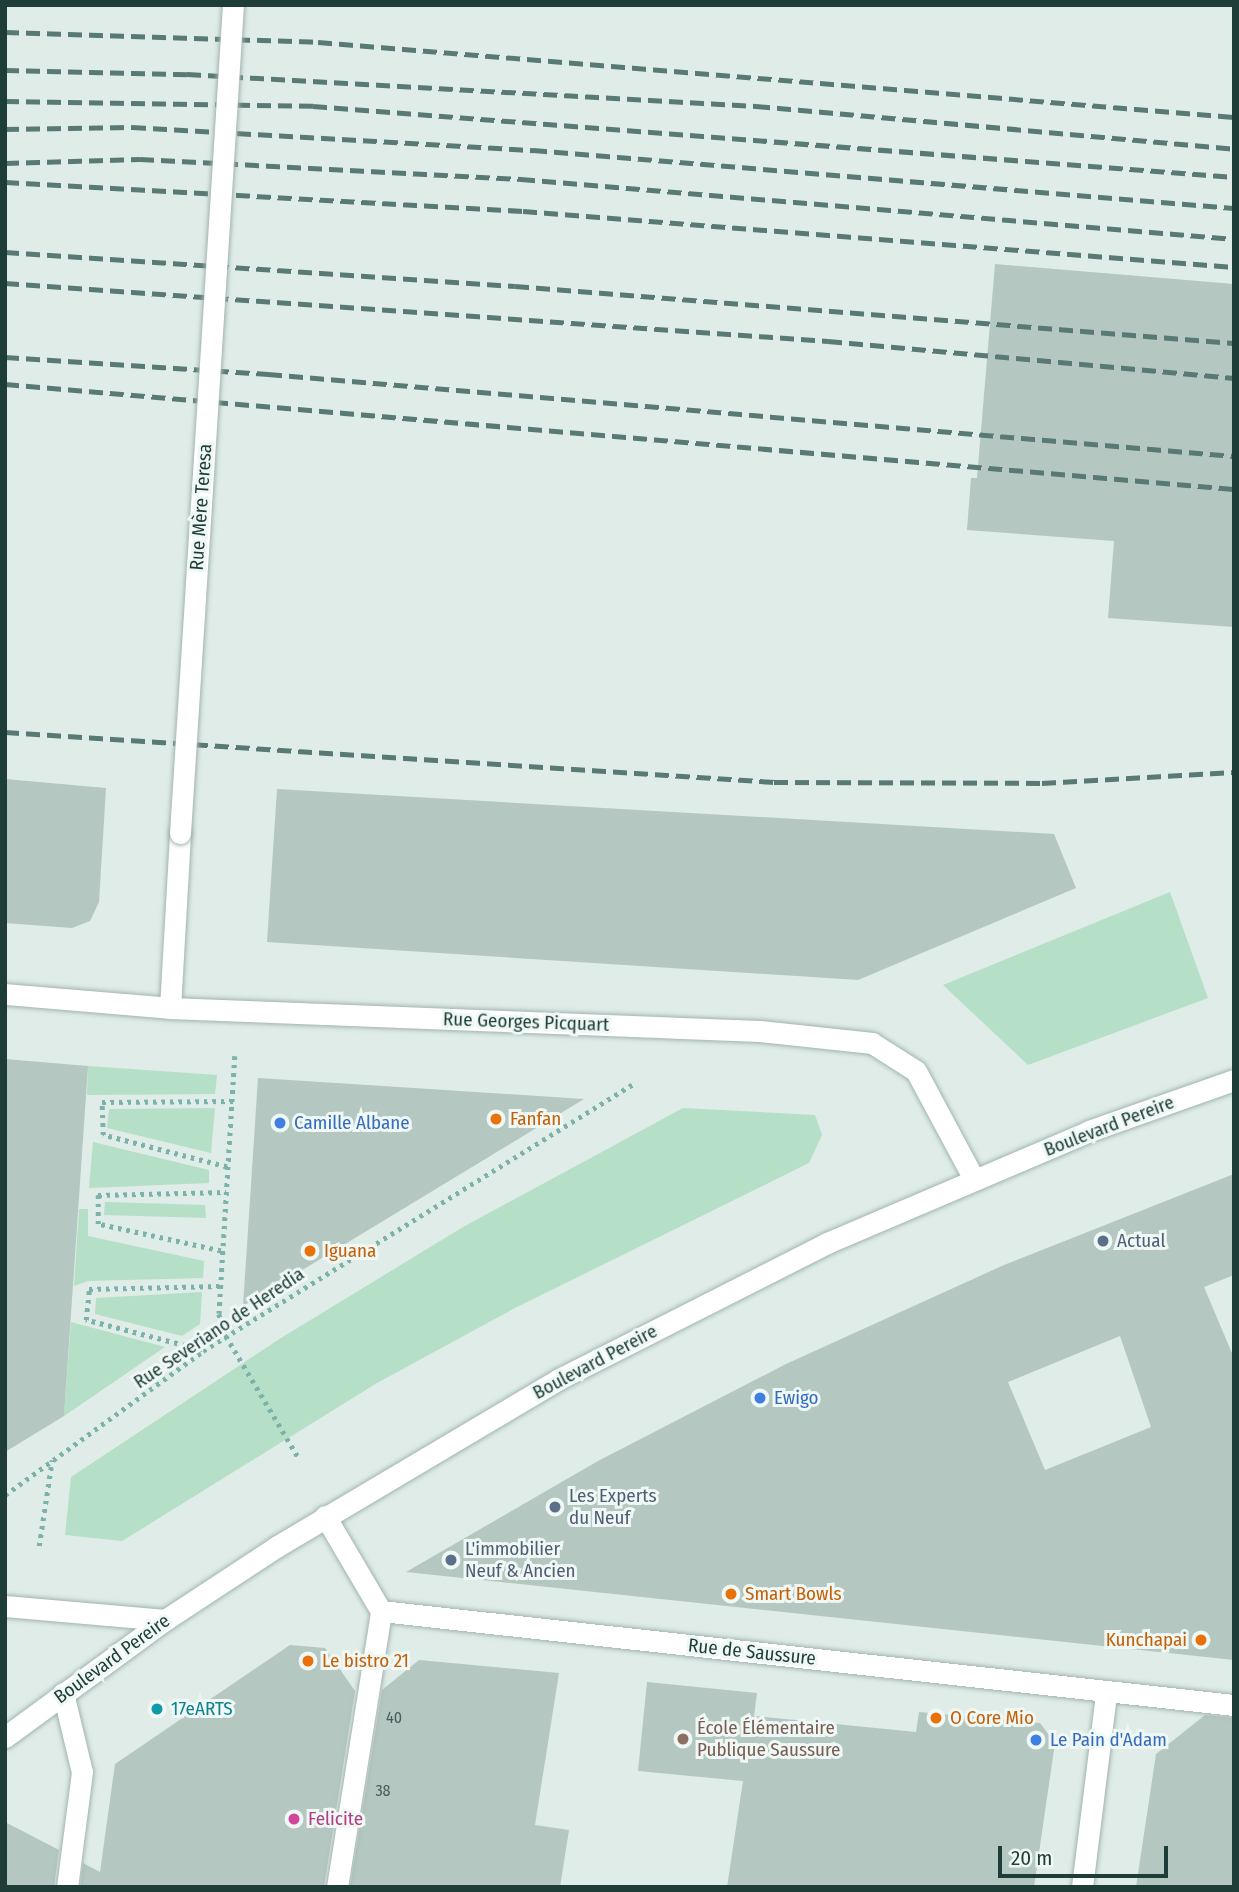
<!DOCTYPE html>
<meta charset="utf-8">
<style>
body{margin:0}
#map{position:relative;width:1239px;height:1892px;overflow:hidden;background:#dfece8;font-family:"Fira Sans Condensed",sans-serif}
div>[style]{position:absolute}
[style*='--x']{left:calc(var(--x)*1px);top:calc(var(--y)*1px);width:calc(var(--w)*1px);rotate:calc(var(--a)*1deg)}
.green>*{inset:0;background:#b5dfc6}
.building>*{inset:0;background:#b4c7c1}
.path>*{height:4.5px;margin-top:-2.25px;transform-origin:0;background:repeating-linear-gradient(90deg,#7cb2a8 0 3.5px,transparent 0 8.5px)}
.roads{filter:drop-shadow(0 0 2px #a1b4b0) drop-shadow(0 0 2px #a1b4b0)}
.street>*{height:21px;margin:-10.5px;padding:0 10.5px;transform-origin:10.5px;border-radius:10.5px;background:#fff}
.secondary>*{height:21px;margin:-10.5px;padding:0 10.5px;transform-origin:10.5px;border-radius:10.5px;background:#fff}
.rail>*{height:5px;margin-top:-2.5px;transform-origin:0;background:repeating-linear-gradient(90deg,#597974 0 14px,transparent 0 21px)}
.bridges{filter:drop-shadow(0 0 2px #a1b4b0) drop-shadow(0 0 2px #a1b4b0)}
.street-bridge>*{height:21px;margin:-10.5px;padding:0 10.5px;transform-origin:10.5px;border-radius:10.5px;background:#fff}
.dots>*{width:19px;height:19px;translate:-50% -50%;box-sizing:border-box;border:4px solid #f0f8f5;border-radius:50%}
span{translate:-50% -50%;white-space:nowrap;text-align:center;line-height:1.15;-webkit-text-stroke:6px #f0f8f5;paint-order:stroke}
.number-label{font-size:16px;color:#44605b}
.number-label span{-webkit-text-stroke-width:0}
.street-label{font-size:19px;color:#1e3d39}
.food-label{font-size:19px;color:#c56008}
.left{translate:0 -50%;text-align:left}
.right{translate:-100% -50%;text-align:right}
.shop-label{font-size:19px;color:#366cbe}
.service-label{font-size:19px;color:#4e5e75}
.culture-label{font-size:19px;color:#0d838f}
.education-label{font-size:19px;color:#785e54}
.hotel-label{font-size:19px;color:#b23c85}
.frame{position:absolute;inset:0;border:7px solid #1e3d39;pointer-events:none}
.scale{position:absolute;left:998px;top:1846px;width:170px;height:32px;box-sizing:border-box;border:4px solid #1e3d39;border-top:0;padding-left:9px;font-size:21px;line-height:24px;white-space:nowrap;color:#1e3d39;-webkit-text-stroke:5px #f0f8f5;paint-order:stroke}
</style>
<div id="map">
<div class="green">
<div style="clip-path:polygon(1170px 892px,1208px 998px,1028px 1065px,943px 985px)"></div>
<div style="clip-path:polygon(88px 1066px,217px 1075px,215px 1094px,87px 1095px)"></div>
<div style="clip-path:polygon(215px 1108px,211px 1153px,107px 1128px,109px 1109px)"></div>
<div style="clip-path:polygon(683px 1108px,815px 1115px,822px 1135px,809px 1163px,515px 1308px,377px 1383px,122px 1541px,65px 1535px,71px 1477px,281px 1338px,463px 1227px)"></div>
<div style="clip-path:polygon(93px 1142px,209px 1170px,209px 1183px,89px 1188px)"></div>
<div style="clip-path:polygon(105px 1202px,205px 1205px,206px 1218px,104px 1215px)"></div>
<div style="clip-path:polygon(79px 1209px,88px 1209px,88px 1236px,204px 1261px,203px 1278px,88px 1281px,74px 1286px)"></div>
<div style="clip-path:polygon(202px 1292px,200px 1324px,182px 1336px,95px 1314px,96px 1298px)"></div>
<div style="clip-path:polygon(71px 1322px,165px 1347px,64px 1416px)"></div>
</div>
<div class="building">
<div style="clip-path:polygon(995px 264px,1234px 284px,1234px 627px,1108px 618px,1114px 541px,967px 530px,971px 478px,977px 478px)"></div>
<div style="clip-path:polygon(5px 779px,106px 788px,99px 902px,90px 921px,72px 928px,5px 923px)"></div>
<div style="clip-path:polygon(277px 789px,1054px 834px,1076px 888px,858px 980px,267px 942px)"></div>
<div style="clip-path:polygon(5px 1059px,88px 1066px,64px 1416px,5px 1452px)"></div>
<div style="clip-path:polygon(258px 1078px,383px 1086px,584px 1099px,243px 1306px)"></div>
<div style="clip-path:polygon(evenodd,1234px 1174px,1234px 1275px,1204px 1287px,1234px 1358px,1234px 1660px,406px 1572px,598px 1461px,786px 1364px,1004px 1265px,1234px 1174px,1120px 1336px,1151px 1427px,1045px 1470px,1008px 1382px,1120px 1336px)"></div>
<div style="clip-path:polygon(290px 1645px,325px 1648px,355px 1691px,324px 1887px,80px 1887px,83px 1863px,100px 1872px,115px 1764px)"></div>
<div style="clip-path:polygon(419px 1660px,559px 1673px,535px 1825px,569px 1830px,560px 1887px,350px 1887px,382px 1690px)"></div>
<div style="clip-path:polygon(647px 1682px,757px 1693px,754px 1716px,916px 1732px,919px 1712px,1040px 1723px,1055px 1743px,1034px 1887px,727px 1887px,743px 1781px,638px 1771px)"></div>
<div style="clip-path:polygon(1205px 1715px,1234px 1718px,1234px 1887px,1136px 1887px,1156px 1754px)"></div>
<div style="clip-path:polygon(5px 1822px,59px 1850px,54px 1887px,5px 1887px)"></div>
</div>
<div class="path">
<div style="--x:235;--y:1056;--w:258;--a:93.5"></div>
<div style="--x:219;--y:1314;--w:23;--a:72"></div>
<div style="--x:226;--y:1336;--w:141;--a:59.2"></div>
<div style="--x:227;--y:1167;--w:128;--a:-165.5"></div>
<div style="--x:103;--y:1135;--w:33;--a:-92"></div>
<div style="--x:102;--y:1102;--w:131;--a:-0.4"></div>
<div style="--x:221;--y:1251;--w:126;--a:-167.6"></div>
<div style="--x:98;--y:1224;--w:29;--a:-90"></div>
<div style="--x:98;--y:1195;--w:128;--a:-1.3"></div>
<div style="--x:202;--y:1350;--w:120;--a:-165.5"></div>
<div style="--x:86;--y:1320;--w:31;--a:-84"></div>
<div style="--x:89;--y:1289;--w:130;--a:-1.3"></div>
<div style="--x:5;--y:1495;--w:245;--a:-36"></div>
<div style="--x:203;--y:1351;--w:506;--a:-31.84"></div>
<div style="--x:39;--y:1546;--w:87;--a:-81.4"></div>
</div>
<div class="roads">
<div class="street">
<div style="--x:5;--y:994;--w:166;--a:4.8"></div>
<div style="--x:170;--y:1008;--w:590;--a:2.23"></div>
<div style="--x:760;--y:1031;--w:113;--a:6.1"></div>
<div style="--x:872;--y:1043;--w:52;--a:32.5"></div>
<div style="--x:916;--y:1071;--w:123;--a:61.8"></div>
<div style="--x:170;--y:1008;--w:175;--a:-86.7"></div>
<div style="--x:325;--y:1516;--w:110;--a:59.5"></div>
<div style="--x:381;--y:1611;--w:858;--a:6.29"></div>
<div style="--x:63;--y:1693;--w:81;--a:76.5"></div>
<div style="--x:82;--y:1772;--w:116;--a:97.4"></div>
<div style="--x:337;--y:1887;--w:279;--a:-80.9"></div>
<div style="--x:1082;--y:1887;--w:195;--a:-82.9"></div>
</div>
<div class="secondary">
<div style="--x:5;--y:1606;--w:161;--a:5"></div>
<div style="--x:5;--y:1737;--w:198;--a:-36.2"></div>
<div style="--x:165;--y:1620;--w:133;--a:-33.3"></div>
<div style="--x:276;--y:1547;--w:329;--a:-30.7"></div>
<div style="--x:559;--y:1379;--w:301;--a:-26.9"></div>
<div style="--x:827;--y:1243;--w:285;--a:-23.1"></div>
<div style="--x:1089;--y:1131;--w:154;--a:-19.4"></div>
</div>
</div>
<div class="rail">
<div style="--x:5;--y:32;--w:313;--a:1.8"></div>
<div style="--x:318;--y:42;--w:919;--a:4.68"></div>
<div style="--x:5;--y:70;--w:182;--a:1.3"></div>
<div style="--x:187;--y:74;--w:570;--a:3.22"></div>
<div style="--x:756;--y:106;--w:480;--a:5.1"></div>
<div style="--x:5;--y:101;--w:308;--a:0.9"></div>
<div style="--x:313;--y:106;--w:924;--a:4.41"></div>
<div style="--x:5;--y:129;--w:127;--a:-0.9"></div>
<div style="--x:132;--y:127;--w:402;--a:3.3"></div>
<div style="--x:533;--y:150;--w:703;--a:4.73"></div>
<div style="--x:5;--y:163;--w:135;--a:-1.7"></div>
<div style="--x:140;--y:159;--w:382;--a:3"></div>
<div style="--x:521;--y:179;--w:716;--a:4.81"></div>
<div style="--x:5;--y:182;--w:519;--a:3.2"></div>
<div style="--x:523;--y:211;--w:713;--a:4.5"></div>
<div style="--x:5;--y:252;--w:511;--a:3.81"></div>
<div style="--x:515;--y:286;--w:721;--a:4.53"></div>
<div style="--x:5;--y:283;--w:825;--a:4.03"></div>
<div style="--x:828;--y:341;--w:408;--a:5.2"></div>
<div style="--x:5;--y:357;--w:264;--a:3.7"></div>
<div style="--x:268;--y:374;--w:969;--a:4.85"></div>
<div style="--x:5;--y:384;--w:1233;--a:4.88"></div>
<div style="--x:5;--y:732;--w:771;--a:3.72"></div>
<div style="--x:774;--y:782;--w:268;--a:0.2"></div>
<div style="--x:1042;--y:783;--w:192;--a:-3.3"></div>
</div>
<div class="bridges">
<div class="street-bridge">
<div style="--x:180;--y:833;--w:830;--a:-86.34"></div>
</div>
</div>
<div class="dots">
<div style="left:496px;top:1119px;background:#e8710a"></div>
<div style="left:280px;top:1123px;background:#3f7fe0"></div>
<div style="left:1103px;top:1241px;background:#5c6f8a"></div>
<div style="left:310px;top:1251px;background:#e8710a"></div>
<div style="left:760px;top:1398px;background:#3f7fe0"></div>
<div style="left:555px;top:1507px;background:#5c6f8a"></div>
<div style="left:451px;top:1560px;background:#5c6f8a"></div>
<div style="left:731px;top:1594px;background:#e8710a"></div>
<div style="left:1201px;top:1640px;background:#e8710a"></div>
<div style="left:308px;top:1661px;background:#e8710a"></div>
<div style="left:157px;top:1709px;background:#0f9aa8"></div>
<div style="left:936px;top:1718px;background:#e8710a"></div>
<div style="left:683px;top:1739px;background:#8d6e63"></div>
<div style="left:1036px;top:1740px;background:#3f7fe0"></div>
<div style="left:294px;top:1819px;background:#d1479c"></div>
</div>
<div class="number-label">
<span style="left:394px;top:1718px">40</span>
<span style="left:383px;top:1791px">38</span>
</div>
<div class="street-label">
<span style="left:201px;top:507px;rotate:-86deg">Rue Mère Teresa</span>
<span style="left:526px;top:1022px;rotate:2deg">Rue Georges Picquart</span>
<span style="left:1109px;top:1126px;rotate:-21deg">Boulevard Pereire</span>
<span style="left:219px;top:1328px;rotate:-34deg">Rue Severiano de Heredia</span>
<span style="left:595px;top:1362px;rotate:-28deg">Boulevard Pereire</span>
<span style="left:752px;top:1652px;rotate:6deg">Rue de Saussure</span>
<span style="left:112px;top:1659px;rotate:-36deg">Boulevard Pereire</span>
</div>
<div class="food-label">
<span class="left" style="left:510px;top:1119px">Fanfan</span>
<span class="left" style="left:324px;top:1251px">Iguana</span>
<span class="left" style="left:745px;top:1594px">Smart Bowls</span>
<span class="right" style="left:1187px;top:1640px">Kunchapai</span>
<span class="left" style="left:322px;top:1661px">Le bistro 21</span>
<span class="left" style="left:950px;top:1718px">O Core Mio</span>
</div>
<div class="shop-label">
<span class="left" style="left:294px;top:1123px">Camille Albane</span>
<span class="left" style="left:774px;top:1398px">Ewigo</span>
<span class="left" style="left:1050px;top:1740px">Le Pain d'Adam</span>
</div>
<div class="service-label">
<span class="left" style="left:1117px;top:1241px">Actual</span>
<span class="left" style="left:569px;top:1507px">Les Experts<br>du Neuf</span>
<span class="left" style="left:465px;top:1560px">L'immobilier<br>Neuf &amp; Ancien</span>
</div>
<div class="culture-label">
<span class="left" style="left:171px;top:1709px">17eARTS</span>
</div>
<div class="education-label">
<span class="left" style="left:697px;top:1739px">École Élémentaire<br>Publique Saussure</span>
</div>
<div class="hotel-label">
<span class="left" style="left:308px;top:1819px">Felicite</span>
</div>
<div class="frame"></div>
<div class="scale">20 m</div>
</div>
